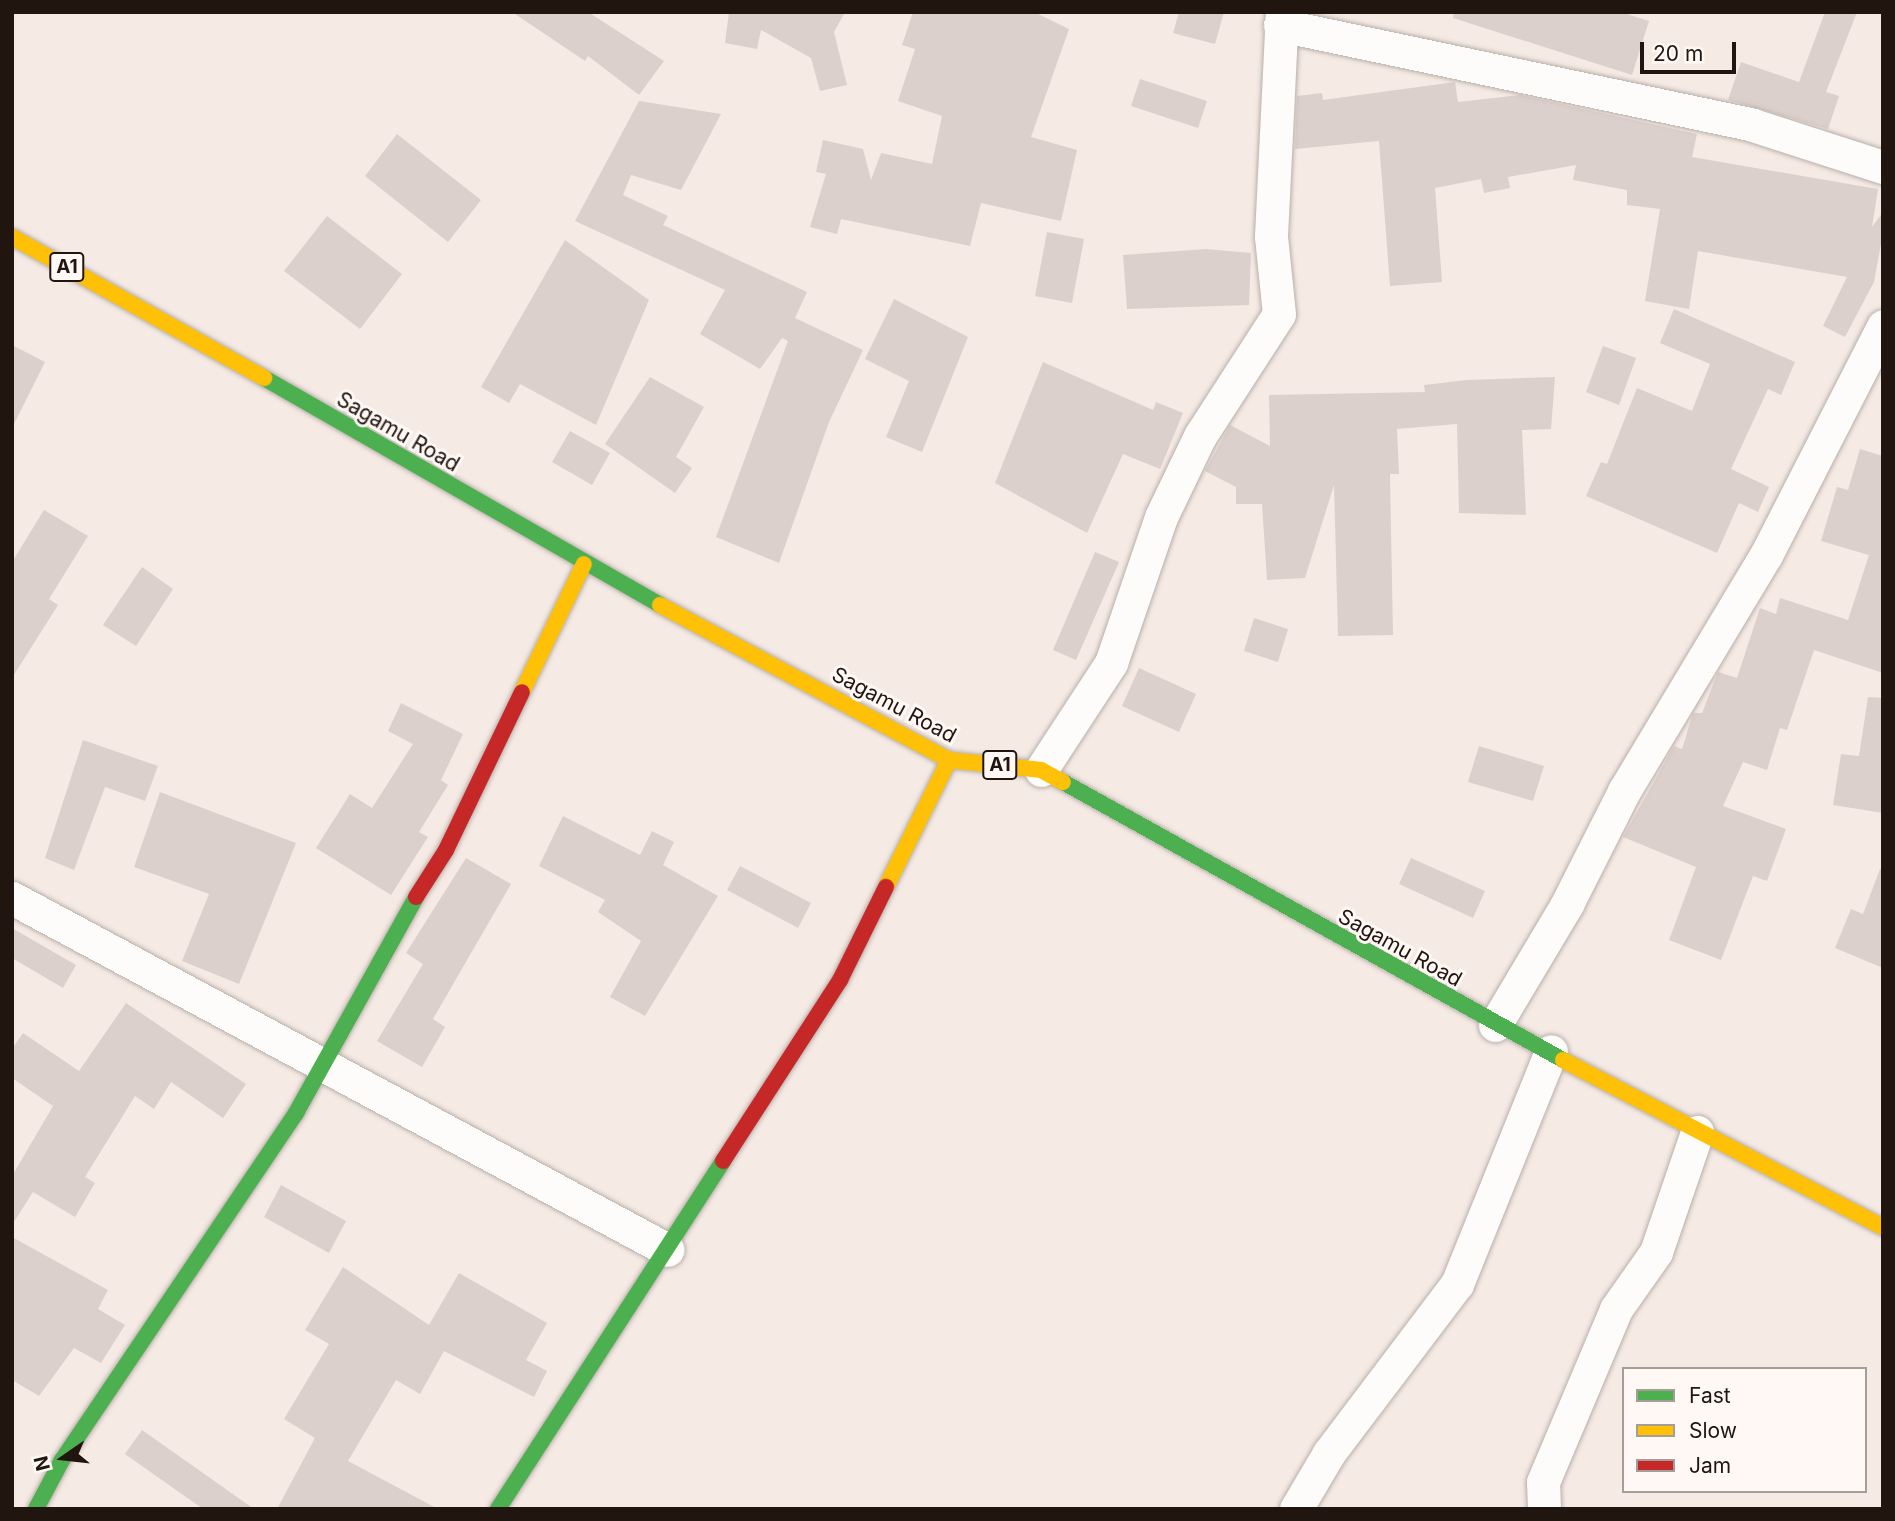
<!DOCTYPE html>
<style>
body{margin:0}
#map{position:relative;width:1895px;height:1521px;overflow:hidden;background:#f5eae4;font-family:Inter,sans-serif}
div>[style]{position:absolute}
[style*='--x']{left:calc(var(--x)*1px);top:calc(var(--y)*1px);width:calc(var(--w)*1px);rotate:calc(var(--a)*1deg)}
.building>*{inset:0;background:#dcd0cc}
.roads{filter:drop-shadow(0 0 2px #b8afa9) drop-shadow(0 0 2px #b8afa9)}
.street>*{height:33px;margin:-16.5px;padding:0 16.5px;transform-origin:16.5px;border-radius:16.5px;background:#fefcfb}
.fast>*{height:16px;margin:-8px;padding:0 8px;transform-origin:8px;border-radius:8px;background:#4caf50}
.slow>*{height:16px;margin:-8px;padding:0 8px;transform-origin:8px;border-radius:8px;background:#ffc107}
.jam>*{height:16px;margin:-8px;padding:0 8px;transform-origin:8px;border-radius:8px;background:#c62828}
span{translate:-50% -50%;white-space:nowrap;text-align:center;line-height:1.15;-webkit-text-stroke:6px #fff8f5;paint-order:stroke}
.shield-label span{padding:2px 5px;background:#fff8f5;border:2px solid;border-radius:5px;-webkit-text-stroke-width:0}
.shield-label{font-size:19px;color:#20150f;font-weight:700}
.street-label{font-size:21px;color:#20150f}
.frame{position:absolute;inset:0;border:14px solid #20150f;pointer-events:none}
.legend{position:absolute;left:1622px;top:1367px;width:245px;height:126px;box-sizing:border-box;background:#fff8f5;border:2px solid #a69d99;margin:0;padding:9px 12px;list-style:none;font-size:21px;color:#20150f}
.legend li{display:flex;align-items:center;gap:14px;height:35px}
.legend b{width:35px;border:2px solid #a69d99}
.north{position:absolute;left:28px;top:1423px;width:70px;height:70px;-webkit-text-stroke:5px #fff8f5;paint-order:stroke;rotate:256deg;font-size:19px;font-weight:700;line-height:28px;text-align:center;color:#20150f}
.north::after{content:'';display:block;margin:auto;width:24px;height:32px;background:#20150f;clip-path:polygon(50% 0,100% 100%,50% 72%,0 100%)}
.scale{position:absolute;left:1640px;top:42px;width:96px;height:32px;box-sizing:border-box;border:4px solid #20150f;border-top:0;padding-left:9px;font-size:21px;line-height:24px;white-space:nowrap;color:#20150f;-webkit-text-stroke:5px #fff8f5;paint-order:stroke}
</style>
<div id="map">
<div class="building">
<div style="clip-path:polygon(512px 12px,588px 12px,664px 61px,639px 95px,588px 56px,585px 61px)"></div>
<div style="clip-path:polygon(729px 12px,845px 12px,834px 32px,847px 85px,820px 91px,811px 58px,761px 30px,757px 49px,725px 43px)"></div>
<div style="clip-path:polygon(913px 12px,1034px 12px,1069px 29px,1031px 137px,1077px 150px,1061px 221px,981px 203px,970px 246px,841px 219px,837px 234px,810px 227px,826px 174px,816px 172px,823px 140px,863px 149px,871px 180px,881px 153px,932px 164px,942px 116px,898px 101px,915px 49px,902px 45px)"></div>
<div style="clip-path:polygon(1179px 12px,1224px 12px,1215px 44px,1173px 33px)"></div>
<div style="clip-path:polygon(1454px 12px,1621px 12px,1649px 21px,1632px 75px,1453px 18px)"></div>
<div style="clip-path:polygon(1825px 12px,1857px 12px,1826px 92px,1839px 96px,1828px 129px,1728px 100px,1741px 62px,1799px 82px)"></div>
<div style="clip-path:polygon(1140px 79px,1207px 101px,1198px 128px,1131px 106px)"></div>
<div style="clip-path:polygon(1455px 82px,1458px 102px,1520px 95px,1697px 134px,1692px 157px,1878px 189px,1872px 227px,1883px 212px,1883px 233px,1874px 282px,1845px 337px,1823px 326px,1847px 277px,1698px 251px,1689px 309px,1645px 301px,1660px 209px,1627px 205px,1627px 190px,1573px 180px,1576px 165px,1508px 177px,1510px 188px,1484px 193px,1481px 179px,1435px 188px,1442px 282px,1390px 286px,1379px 141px,1295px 149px,1297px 96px,1322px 93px,1323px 100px)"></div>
<div style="clip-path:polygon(639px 101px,721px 114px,681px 190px,631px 175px,623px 195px,668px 216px,663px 225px,807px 292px,795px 318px,863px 350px,829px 422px,779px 563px,716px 537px,788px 341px,782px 338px,760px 369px,700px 334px,725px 290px,575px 221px)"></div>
<div style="clip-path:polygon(397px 134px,481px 200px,448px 242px,365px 176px)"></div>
<div style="clip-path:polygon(327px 216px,402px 274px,360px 329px,284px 271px)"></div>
<div style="clip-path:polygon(1047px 232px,1084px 239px,1072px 303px,1035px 296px)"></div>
<div style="clip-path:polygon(565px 240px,649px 300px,596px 425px,520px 384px,509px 403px,481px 387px)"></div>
<div style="clip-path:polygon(1206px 249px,1251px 253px,1249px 305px,1127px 309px,1123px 255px)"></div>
<div style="clip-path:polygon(894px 299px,968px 337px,922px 452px,886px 437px,909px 381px,865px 359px)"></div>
<div style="clip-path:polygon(1674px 309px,1795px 362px,1781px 395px,1768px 389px,1731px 469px,1769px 487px,1758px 512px,1739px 503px,1717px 553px,1586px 496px,1601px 462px,1607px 464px,1637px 388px,1692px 411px,1710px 364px,1660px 343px)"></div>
<div style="clip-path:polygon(12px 345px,45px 362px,12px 428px)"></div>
<div style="clip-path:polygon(1603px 346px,1636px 358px,1619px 405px,1586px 392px)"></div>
<div style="clip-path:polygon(1043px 362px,1153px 410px,1156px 402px,1183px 413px,1160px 469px,1123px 454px,1087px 533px,995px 483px)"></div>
<div style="clip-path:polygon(650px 377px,704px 407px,676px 457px,692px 468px,675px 493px,605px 444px)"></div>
<div style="clip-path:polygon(1555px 377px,1551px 429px,1522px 430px,1526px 515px,1459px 513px,1457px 424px,1397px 429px,1399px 474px,1390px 474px,1393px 635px,1338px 636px,1334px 485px,1305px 578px,1267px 580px,1262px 504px,1236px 504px,1236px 487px,1205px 471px,1230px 425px,1270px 446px,1269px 395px,1425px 392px,1424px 385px,1467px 380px)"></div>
<div style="clip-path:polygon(570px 431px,610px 453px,592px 485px,552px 462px)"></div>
<div style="clip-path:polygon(1860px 449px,1883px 456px,1883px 673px,1814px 650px,1787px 730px,1780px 728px,1767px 770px,1743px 762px,1723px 806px,1786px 829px,1767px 881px,1753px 876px,1721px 960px,1669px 940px,1696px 867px,1623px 837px,1674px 746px,1682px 749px,1693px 713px,1702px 713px,1718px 672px,1737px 678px,1760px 608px,1776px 614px,1780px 598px,1848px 620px,1869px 555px,1821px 541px,1837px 487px,1848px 490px)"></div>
<div style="clip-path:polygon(44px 510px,88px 536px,49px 599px,58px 605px,12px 678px,12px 562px)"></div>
<div style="clip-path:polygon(1095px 552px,1119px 562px,1076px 660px,1053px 650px)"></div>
<div style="clip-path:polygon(142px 567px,173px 589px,136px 646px,103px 625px)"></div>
<div style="clip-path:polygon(1254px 618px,1288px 629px,1278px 662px,1244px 651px)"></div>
<div style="clip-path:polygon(1139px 668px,1196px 694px,1179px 732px,1122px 706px)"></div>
<div style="clip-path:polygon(1868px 697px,1883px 698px,1883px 813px,1833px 805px,1841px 754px,1859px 756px)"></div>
<div style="clip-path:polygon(401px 703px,463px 734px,441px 780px,448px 785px,419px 832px,428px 837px,391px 895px,316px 848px,350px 794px,372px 808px,413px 744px,388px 731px)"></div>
<div style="clip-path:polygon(83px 740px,158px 766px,145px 801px,105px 787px,74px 870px,45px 858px)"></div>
<div style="clip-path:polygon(1479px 746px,1544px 766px,1533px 801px,1468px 782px)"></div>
<div style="clip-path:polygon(160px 792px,296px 843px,239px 984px,182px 961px,209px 894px,134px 867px)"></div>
<div style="clip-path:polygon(563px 816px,640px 855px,652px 831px,674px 842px,663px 865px,718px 896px,645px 1016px,610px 997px,641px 941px,598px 912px,605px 900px,539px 866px)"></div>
<div style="clip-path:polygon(466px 858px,511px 884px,433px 1019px,445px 1027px,422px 1067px,377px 1041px,423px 964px,406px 953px)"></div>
<div style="clip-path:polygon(1411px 858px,1485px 891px,1473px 918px,1399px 884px)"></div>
<div style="clip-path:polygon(740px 866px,811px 903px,798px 928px,727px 890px)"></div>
<div style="clip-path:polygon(1880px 869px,1883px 870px,1883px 968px,1835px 948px,1851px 909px,1863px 914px)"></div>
<div style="clip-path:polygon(12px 928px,76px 965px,63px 988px,12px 958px)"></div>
<div style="clip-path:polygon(126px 1003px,246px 1084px,223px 1118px,171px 1082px,154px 1109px,135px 1096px,85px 1177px,95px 1183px,75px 1217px,33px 1192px,12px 1225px,12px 1176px,53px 1106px,12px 1078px,12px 1049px,23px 1033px,79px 1071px)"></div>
<div style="clip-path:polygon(281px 1185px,346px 1221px,329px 1253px,264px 1217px)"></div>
<div style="clip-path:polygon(12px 1237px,108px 1290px,98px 1309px,125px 1325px,101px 1363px,74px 1348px,39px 1396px,12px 1380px)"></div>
<div style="clip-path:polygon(343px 1267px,429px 1325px,459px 1273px,547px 1323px,526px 1360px,547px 1371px,534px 1397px,444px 1351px,420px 1394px,396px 1380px,348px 1461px,438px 1509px,277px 1509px,315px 1438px,284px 1419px,329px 1344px,305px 1330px)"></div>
<div style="clip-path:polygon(142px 1430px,254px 1509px,203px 1509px,125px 1454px)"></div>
</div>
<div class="roads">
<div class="street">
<div style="--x:1280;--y:25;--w:483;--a:11.9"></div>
<div style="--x:1753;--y:125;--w:137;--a:17.9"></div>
<div style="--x:1041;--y:770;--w:128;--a:-56.8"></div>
<div style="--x:1111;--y:663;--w:154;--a:-71.1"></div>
<div style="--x:1161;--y:517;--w:90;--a:-64.3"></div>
<div style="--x:1200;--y:436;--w:145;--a:-57.1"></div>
<div style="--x:1279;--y:314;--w:78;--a:-95.9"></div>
<div style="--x:1271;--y:236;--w:224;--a:-87.2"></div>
<div style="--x:12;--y:898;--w:744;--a:28.22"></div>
<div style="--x:1495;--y:1025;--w:141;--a:-59.2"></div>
<div style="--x:1567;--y:904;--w:127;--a:-63.2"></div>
<div style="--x:1624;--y:791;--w:275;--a:-59"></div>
<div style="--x:1766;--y:555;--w:257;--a:-62.9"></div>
<div style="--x:1296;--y:1509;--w:65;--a:-59.5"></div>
<div style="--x:1329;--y:1453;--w:212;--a:-52.9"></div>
<div style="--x:1457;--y:1284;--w:251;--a:-68"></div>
<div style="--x:1544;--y:1509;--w:27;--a:-92"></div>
<div style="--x:1543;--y:1482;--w:188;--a:-67.1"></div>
<div style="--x:1616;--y:1309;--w:70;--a:-54.9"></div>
<div style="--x:1656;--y:1252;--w:127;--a:-71.1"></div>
</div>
<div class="fast">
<div style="--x:264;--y:378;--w:456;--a:29.8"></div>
<div style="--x:1063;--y:782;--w:572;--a:29.07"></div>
<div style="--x:36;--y:1509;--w:55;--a:-62"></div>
<div style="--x:62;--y:1460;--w:419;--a:-56"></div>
<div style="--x:296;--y:1113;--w:247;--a:-60.9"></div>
<div style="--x:498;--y:1509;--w:414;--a:-57.1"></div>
</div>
<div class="slow">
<div style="--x:12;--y:237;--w:289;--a:29.2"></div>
<div style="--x:660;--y:605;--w:328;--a:28.2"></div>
<div style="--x:949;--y:760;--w:93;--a:6.2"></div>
<div style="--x:1041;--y:770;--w:25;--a:29"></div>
<div style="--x:522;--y:692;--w:142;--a:-64.2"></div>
<div style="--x:886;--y:887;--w:142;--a:-63.6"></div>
<div style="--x:1563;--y:1060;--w:361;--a:27.6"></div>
</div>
<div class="jam">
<div style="--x:416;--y:897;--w:56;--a:-57.4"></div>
<div style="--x:446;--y:850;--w:175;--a:-64.3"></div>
<div style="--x:723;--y:1161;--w:216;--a:-57.1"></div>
<div style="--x:840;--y:980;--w:104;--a:-63.7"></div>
</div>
</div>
<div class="shield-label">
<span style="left:67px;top:267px">A1</span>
<span style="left:1000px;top:765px">A1</span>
</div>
<div class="street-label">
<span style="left:398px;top:432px;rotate:30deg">Sagamu Road</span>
<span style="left:894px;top:705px;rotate:28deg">Sagamu Road</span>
<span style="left:1400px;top:948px;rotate:29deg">Sagamu Road</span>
</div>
<div class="frame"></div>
<ul class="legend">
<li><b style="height:9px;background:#4caf50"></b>Fast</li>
<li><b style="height:9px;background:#ffc107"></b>Slow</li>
<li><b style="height:9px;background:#c62828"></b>Jam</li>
</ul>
<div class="north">N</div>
<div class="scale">20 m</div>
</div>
